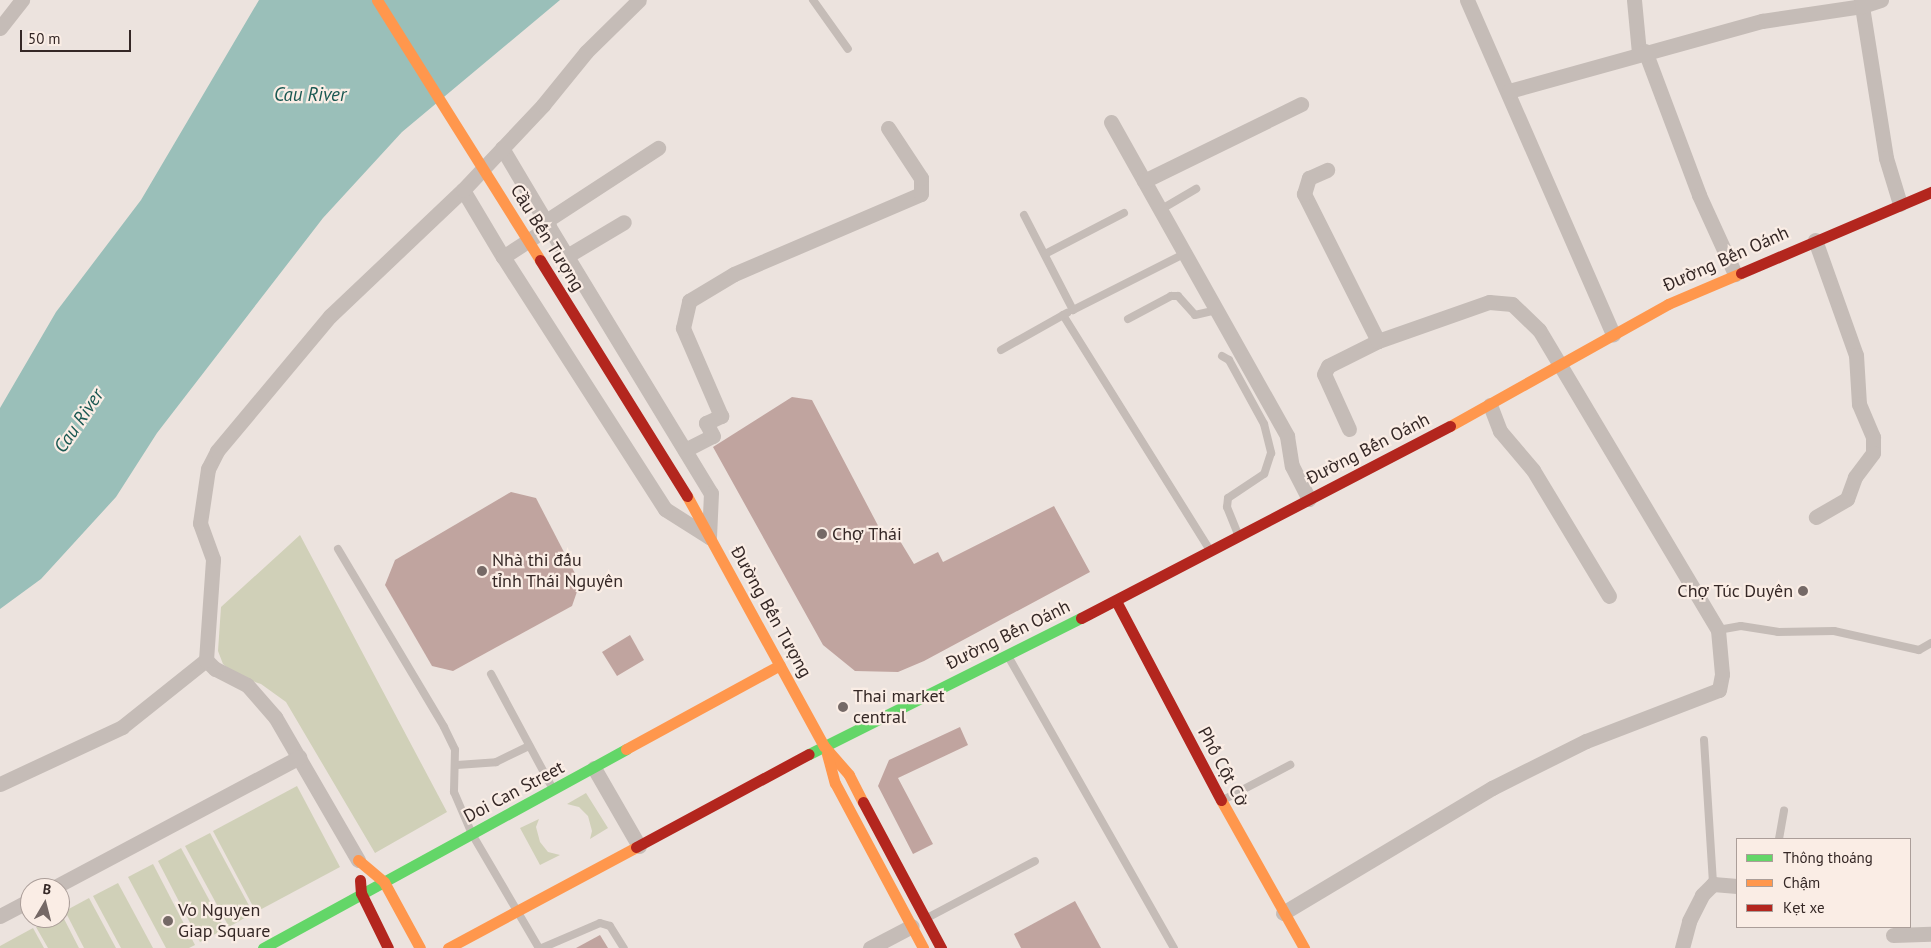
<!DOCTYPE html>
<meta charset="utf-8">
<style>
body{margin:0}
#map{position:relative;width:1931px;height:948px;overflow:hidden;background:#ece3de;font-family:"PT Sans",sans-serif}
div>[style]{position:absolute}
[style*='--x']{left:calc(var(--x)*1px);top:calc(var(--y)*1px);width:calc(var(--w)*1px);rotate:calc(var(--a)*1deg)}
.green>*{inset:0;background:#d0d0b8}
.water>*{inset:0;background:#9abfb9}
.building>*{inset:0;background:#c0a49f}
.lane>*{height:8px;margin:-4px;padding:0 4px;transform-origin:4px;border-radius:4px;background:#c5bcb7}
.street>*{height:15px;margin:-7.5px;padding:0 7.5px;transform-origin:7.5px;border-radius:7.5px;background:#c5bcb7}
.fast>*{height:11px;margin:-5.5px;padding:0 5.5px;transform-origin:5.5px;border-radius:5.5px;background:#63d668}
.slow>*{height:11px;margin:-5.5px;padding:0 5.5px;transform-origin:5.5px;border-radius:5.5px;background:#ff974d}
.jam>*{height:11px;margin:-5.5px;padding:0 5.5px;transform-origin:5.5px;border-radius:5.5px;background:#b3261e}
.slow-bridge>*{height:11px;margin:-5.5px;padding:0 5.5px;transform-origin:5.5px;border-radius:5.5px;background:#ff974d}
.jam-bridge>*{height:11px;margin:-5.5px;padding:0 5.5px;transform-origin:5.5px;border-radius:5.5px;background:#b3261e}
.dots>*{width:14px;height:14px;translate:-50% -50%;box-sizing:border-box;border:2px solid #faede5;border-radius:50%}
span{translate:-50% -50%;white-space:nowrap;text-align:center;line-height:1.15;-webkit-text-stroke:4.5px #faede5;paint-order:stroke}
.street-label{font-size:18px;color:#352826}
.poi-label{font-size:18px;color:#352826}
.left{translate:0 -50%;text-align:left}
.right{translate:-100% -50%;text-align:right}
.water-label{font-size:19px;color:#1a5852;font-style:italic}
.legend{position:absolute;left:1736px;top:838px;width:175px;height:90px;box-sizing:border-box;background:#faede5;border:1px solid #ab9e99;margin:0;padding:6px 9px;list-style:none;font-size:15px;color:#352826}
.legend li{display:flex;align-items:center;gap:10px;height:25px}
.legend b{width:25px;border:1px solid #ab9e99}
.north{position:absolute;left:20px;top:878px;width:50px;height:50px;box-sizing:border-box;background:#faede5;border:1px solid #ab9e99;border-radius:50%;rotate:8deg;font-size:14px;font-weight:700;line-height:20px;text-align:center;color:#352826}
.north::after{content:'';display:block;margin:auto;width:18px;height:22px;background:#756966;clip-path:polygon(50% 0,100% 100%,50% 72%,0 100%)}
.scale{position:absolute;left:20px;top:30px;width:111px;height:22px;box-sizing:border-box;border:2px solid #352826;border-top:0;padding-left:6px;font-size:15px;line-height:18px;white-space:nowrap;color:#352826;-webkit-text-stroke:4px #faede5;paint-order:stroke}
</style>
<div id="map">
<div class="green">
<div style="clip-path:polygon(300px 535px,447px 812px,375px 853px,286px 702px,261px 684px,237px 676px,223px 664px,218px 651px,221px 607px)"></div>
<div style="clip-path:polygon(297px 786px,340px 867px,256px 912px,213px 831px)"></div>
<div style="clip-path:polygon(586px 793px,608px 828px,590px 839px,592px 831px,588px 816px,579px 807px,567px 804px)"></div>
<div style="clip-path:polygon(539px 819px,536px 827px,540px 842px,548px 852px,560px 855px,540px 865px,520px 828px)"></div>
<div style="clip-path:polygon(210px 833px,253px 913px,229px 927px,185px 846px)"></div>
<div style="clip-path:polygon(181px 848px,225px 929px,200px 942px,158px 861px)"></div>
<div style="clip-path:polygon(153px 864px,195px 945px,189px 948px,166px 948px,128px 877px)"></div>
<div style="clip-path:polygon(118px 883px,153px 948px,121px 948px,93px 896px)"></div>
<div style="clip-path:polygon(89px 898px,116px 948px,84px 948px,65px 911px)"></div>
<div style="clip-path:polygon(61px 913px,79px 948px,48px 948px,36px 927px,60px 918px)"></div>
<div style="clip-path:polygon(33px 928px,44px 948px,0 948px,0 946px)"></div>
</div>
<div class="water">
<div style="clip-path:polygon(259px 0,560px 0,402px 132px,323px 218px,157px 433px,116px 497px,41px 579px,0 609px,0 408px,56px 312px,141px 200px)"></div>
</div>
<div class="building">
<div style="clip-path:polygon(792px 397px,812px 400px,884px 537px,894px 531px,914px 564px,938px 552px,943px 562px,1054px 506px,1090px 572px,924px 661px,898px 672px,855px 671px,823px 645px,713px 447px)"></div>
<div style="clip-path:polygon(511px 492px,536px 498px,580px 583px,572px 606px,453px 671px,432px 666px,385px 585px,395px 560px)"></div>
<div style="clip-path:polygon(630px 635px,644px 660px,617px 676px,602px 652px)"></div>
<div style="clip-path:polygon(960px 727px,968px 745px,898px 778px,933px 844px,913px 854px,878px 786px,889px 760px)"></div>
<div style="clip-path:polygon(1075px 901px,1101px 948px,1021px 948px,1014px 934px)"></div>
<div style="clip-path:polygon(600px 935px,608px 948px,576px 948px)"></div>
</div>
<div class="lane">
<div style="--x:813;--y:0;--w:60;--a:54.5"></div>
<div style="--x:1160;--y:210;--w:42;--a:-30.3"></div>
<div style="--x:1024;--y:215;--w:107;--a:62.7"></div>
<div style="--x:1073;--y:310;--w:127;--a:-26.8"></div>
<div style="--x:1045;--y:254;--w:89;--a:-27.4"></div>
<div style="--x:1063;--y:315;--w:276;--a:58"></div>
<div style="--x:1128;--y:319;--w:49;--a:-28.1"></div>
<div style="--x:1171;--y:296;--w:7;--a:0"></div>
<div style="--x:1178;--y:296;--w:25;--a:48"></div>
<div style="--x:1195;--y:315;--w:23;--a:-13"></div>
<div style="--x:1001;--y:350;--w:76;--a:-29.3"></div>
<div style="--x:1222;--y:356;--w:8;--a:30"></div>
<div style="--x:1229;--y:360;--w:73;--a:61.3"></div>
<div style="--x:1264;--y:424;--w:30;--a:76"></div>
<div style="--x:1271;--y:453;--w:22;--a:108"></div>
<div style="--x:1264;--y:474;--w:43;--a:146.3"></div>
<div style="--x:1228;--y:498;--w:9;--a:96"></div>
<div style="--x:1227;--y:507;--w:31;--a:68"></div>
<div style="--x:338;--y:549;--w:207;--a:59.2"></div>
<div style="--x:444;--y:727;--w:25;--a:64"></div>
<div style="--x:455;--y:750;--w:42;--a:91.4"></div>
<div style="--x:454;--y:792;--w:46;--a:66.8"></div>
<div style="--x:472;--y:834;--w:132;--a:59.6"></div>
<div style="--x:1718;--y:630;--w:23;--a:-10"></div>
<div style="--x:1741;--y:626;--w:37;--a:9"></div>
<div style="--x:1778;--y:632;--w:56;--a:-1"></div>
<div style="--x:1834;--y:631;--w:87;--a:12.6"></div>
<div style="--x:1919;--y:650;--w:14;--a:-30"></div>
<div style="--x:1008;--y:656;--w:336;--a:60.4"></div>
<div style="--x:491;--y:674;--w:131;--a:61.7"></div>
<div style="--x:1704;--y:740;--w:144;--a:86.4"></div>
<div style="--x:457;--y:765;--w:39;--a:-4"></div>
<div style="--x:496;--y:762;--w:37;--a:-26"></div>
<div style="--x:1223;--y:800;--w:76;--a:-27.6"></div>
<div style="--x:1779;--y:839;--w:29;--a:-80"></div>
<div style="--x:927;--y:918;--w:122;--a:-27.8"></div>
<div style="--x:542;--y:948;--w:63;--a:-23.3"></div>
<div style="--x:600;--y:923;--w:10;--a:17"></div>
<div style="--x:610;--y:926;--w:26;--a:58"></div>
</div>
<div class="street">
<div style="--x:1467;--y:0;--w:365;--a:66.4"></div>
<div style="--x:1634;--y:0;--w:53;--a:84.6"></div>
<div style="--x:1861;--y:0;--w:160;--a:81"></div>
<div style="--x:1886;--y:158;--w:48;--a:73.1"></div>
<div style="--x:0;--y:28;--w:36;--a:-52"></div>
<div style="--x:1645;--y:51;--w:154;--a:69.4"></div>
<div style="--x:1699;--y:195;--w:87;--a:65.5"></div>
<div style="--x:1509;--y:91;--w:263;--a:-15.5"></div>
<div style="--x:1762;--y:21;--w:101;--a:-8.5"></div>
<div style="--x:1862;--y:6;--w:20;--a:-18"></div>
<div style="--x:1111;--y:122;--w:360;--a:60.7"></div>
<div style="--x:1287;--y:436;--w:30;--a:81"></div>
<div style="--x:1292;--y:466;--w:37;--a:63"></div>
<div style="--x:502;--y:148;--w:92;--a:59.3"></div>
<div style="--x:1144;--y:181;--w:175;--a:-26.1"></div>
<div style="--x:463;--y:190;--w:78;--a:59.2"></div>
<div style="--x:546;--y:221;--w:134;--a:-33.1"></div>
<div style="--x:549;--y:227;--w:311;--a:58.7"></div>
<div style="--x:711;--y:493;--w:44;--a:92.6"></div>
<div style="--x:709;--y:537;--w:52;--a:-147.5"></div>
<div style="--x:665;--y:509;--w:300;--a:-122.7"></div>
<div style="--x:503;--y:257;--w:55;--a:-33.1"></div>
<div style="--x:1815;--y:240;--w:122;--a:70.4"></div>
<div style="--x:1856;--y:355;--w:49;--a:86.5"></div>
<div style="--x:1859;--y:404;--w:36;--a:67"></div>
<div style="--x:1873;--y:437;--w:16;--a:90"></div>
<div style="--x:1873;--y:453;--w:30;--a:127"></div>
<div style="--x:1855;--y:477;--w:23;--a:110"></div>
<div style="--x:1847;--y:499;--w:36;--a:150"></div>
<div style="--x:567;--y:256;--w:66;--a:-30.8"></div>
<div style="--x:1490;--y:405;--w:28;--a:69"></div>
<div style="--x:1500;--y:431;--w:51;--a:49.8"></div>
<div style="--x:1533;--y:470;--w:147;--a:58.9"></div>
<div style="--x:1349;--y:429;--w:60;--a:-114.4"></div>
<div style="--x:1324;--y:374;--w:9;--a:-63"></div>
<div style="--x:1328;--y:366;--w:56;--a:-26.6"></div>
<div style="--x:685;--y:450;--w:31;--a:-27"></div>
<div style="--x:713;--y:436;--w:15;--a:-118"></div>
<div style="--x:706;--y:423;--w:17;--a:-25"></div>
<div style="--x:721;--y:416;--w:96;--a:-113.4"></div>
<div style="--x:683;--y:328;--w:28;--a:-77"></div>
<div style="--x:689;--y:301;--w:52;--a:-31"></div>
<div style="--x:734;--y:274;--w:203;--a:-23.2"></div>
<div style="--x:921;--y:194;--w:16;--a:-90"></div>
<div style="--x:921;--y:178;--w:60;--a:-123.4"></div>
<div style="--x:594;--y:768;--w:90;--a:60"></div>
<div style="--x:0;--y:784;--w:135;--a:-25"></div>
<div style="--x:122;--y:727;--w:107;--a:-38.6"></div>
<div style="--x:358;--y:860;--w:165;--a:-120.1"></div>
<div style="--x:275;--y:717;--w:43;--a:-131.2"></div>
<div style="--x:247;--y:685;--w:36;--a:-153"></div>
<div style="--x:215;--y:669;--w:13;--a:-135"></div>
<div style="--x:206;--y:660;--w:101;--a:-86"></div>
<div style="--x:213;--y:559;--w:38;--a:-110"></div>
<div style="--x:200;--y:523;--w:55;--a:-81.6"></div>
<div style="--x:208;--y:469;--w:20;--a:-63"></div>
<div style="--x:217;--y:451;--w:176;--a:-50.1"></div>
<div style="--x:330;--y:316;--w:183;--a:-43.5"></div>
<div style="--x:463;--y:190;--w:117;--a:-46.7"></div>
<div style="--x:543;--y:105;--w:68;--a:-50.9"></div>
<div style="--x:586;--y:52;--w:74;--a:-44.5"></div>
<div style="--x:53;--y:888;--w:279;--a:-28"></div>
<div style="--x:1283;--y:913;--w:244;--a:-30.9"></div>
<div style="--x:1492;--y:788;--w:105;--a:-26.6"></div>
<div style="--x:1586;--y:741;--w:142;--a:-21"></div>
<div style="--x:1719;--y:690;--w:16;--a:-79"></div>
<div style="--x:1722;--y:674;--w:44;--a:-95.2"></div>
<div style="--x:1718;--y:630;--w:349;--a:-120.8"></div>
<div style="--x:1539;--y:330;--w:37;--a:-136"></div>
<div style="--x:1512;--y:304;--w:23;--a:-175"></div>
<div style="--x:1489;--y:302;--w:118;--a:160.6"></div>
<div style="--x:1378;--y:341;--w:165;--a:-116.7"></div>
<div style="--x:1304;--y:194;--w:17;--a:-73"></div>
<div style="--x:1309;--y:178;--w:20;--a:-24"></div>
<div style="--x:0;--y:916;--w:34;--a:-28"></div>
<div style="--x:1893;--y:935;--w:38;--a:-2"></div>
<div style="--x:870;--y:948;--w:47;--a:-27.6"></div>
<div style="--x:1682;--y:948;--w:28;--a:-75"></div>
<div style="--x:1689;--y:921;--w:29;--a:-63"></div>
<div style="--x:1702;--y:895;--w:16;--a:-45"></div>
<div style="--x:1713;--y:884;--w:24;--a:5"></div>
</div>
<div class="fast">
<div style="--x:809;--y:754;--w:304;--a:-26.6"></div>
<div style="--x:263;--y:948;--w:414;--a:-28.7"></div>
</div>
<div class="slow">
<div style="--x:1450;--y:426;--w:250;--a:-29.2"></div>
<div style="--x:1668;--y:304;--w:79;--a:-23"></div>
<div style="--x:687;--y:496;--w:285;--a:61.3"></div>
<div style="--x:824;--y:746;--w:38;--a:49"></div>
<div style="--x:849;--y:775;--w:30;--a:63"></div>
<div style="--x:626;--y:749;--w:175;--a:-28.6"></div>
<div style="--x:827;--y:754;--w:30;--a:75"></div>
<div style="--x:835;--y:783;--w:187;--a:61.9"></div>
<div style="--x:1221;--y:800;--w:170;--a:60.7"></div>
<div style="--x:358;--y:860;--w:34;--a:40"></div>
<div style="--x:384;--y:882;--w:75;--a:61.4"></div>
<div style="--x:448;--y:948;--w:213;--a:-28.2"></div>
</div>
<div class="jam">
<div style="--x:1741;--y:273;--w:207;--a:-23.1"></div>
<div style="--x:1116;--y:601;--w:225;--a:62.2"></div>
<div style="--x:1081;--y:618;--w:416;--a:-27.5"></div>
<div style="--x:863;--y:802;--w:166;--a:61.9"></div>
<div style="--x:636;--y:847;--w:196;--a:-28.3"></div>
<div style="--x:360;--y:880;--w:13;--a:86"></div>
<div style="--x:361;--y:893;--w:61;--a:63.9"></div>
</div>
<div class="slow-bridge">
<div style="--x:377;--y:0;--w:307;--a:57.9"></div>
</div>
<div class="jam-bridge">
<div style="--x:540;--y:260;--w:278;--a:58.1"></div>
</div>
<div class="dots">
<div style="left:822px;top:534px;background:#756966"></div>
<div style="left:482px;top:571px;background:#756966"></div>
<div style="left:1803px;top:591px;background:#756966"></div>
<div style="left:843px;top:707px;background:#756966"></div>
<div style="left:168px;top:921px;background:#756966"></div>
</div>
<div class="street-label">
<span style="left:547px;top:238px;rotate:58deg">Cầu Bến Tượng</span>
<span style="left:1726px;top:259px;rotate:-24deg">Đường Bến Oánh</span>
<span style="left:1368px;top:449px;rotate:-27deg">Đường Bến Oánh</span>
<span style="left:771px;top:612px;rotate:61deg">Đường Bến Tượng</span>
<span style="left:1008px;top:635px;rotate:-26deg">Đường Bến Oánh</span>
<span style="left:1223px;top:767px;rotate:62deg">Phố Cột Cờ</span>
<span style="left:514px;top:792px;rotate:-28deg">Doi Can Street</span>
</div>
<div class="poi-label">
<span class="left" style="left:832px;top:534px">Chợ Thái</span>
<span class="left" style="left:492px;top:571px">Nhà thi đấu<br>tỉnh Thái Nguyên</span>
<span class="right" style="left:1793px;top:591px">Chợ Túc Duyên</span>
<span class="left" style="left:853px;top:707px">Thai market<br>central</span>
<span class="left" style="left:178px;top:921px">Vo Nguyen<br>Giap Square</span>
</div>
<div class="water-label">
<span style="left:310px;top:95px">Cau River</span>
<span style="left:79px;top:421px;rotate:-56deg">Cau River</span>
</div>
<ul class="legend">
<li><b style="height:6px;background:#63d668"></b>Thông thoáng</li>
<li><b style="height:6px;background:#ff974d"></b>Chậm</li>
<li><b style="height:6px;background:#b3261e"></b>Kẹt xe</li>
</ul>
<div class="north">B</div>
<div class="scale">50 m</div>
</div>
